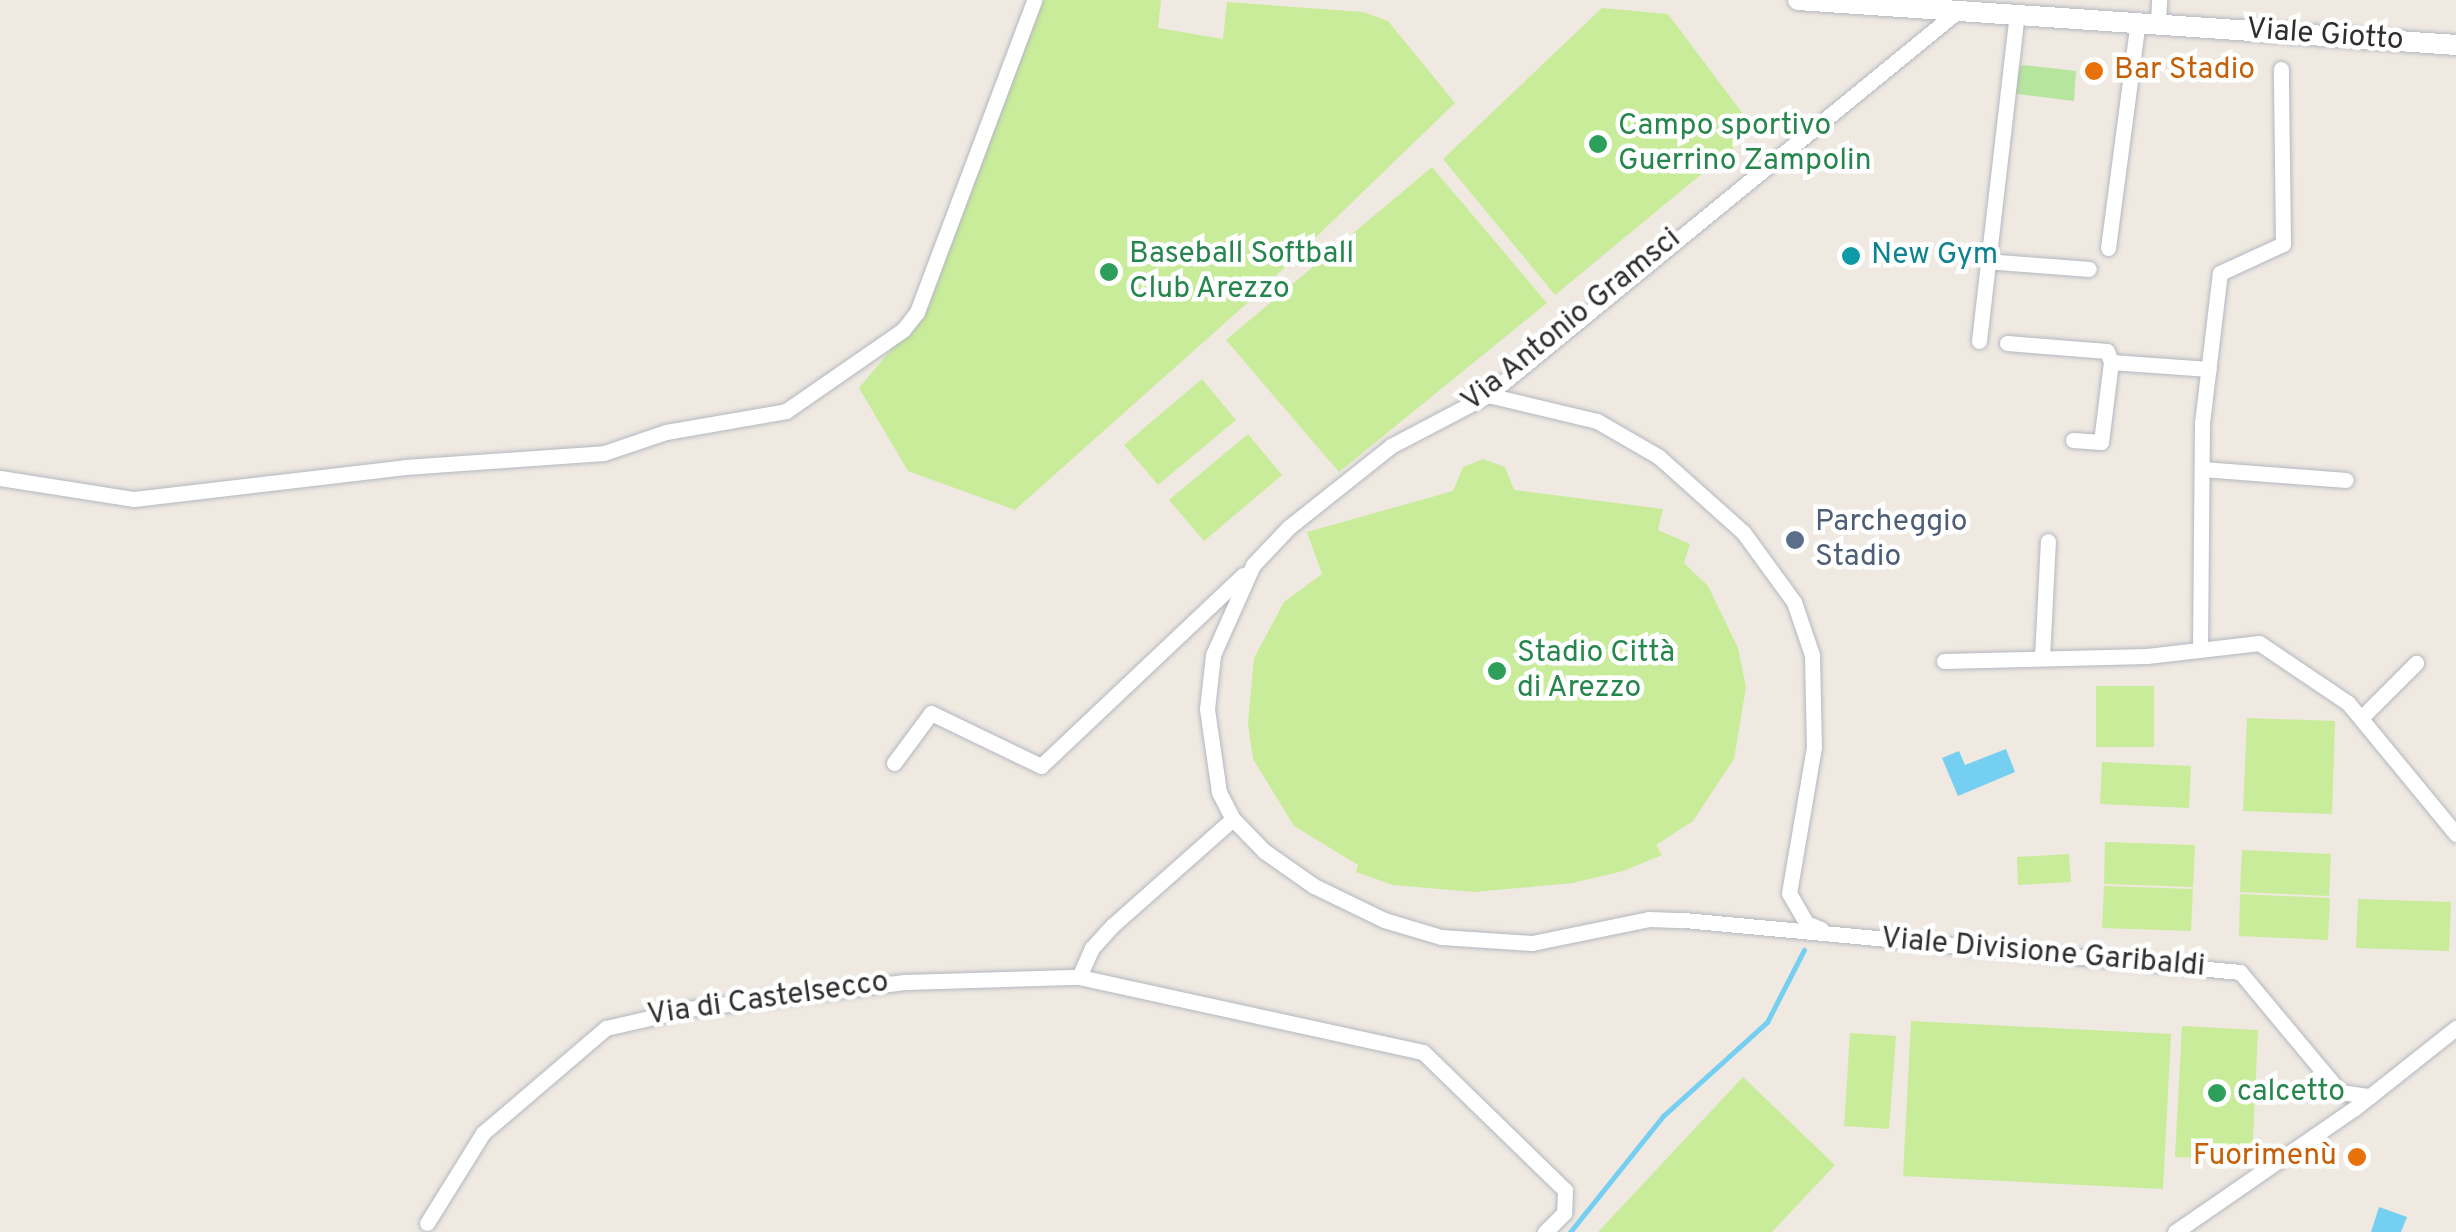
<!DOCTYPE html>
<meta charset="utf-8">
<style>
body{margin:0}
#map{position:relative;width:2456px;height:1232px;overflow:hidden;background:#efe9e1;font-family:Overpass,sans-serif}
div>[style]{position:absolute}
[style*='--x']{left:calc(var(--x)*1px);top:calc(var(--y)*1px);width:calc(var(--w)*1px);rotate:calc(var(--a)*1deg)}
.green>*{inset:0;background:#b6e59e}
.pitch>*{inset:0;background:#c9ec9a}
.water>*{inset:0;background:#75cff0}
.stream>*{height:5px;margin:-2.5px;padding:0 2.5px;transform-origin:2.5px;border-radius:2.5px;background:#75cff0}
.roads{filter:drop-shadow(0 0 2px #b4b7c1) drop-shadow(0 0 2px #b4b7c1)}
.minor>*{height:15px;margin:-7.5px;padding:0 7.5px;transform-origin:7.5px;border-radius:7.5px;background:#fff}
.tertiary>*{height:20px;margin:-10px;padding:0 10px;transform-origin:10px;border-radius:10px;background:#fff}
.dots>*{width:28px;height:28px;translate:-50% -50%;box-sizing:border-box;border:5px solid #fff;border-radius:50%}
span{translate:-50% -50%;white-space:nowrap;text-align:center;line-height:1.15;-webkit-text-stroke:9px #fff;paint-order:stroke}
.street-label{font-size:30px;color:#2e2e2e}
.food-label{font-size:30px;color:#c56008}
.left{translate:0 -50%;text-align:left}
.right{translate:-100% -50%;text-align:right}
.leisure-label{font-size:30px;color:#27864d}
.culture-label{font-size:30px;color:#0d838f}
.service-label{font-size:30px;color:#4e5e75}
</style>
<div id="map">
<div class="green">
<div style="clip-path:polygon(2024px 65px,2076px 71px,2074px 101px,2009px 93px,2011px 71px)"></div>
</div>
<div class="pitch">
<div style="clip-path:polygon(1042px 0,1161px 0,1158px 28px,1223px 39px,1227px 2px,1363px 12px,1388px 21px,1455px 103px,1254px 297px,1015px 510px,908px 471px,859px 388px,924px 310px)"></div>
<div style="clip-path:polygon(1602px 8px,1668px 14px,1755px 130px,1555px 295px,1443px 159px)"></div>
<div style="clip-path:polygon(1432px 167px,1547px 303px,1339px 472px,1226px 340px)"></div>
<div style="clip-path:polygon(1202px 379px,1236px 420px,1158px 485px,1124px 445px)"></div>
<div style="clip-path:polygon(1248px 434px,1282px 475px,1204px 541px,1169px 500px)"></div>
<div style="clip-path:polygon(1483px 459px,1505px 467px,1514px 490px,1663px 509px,1658px 530px,1690px 544px,1684px 563px,1708px 586px,1738px 648px,1746px 687px,1734px 759px,1693px 821px,1656px 845px,1662px 855px,1623px 871px,1573px 883px,1474px 892px,1393px 885px,1356px 872px,1358px 865px,1294px 826px,1253px 759px,1248px 723px,1254px 658px,1284px 602px,1322px 574px,1307px 532px,1453px 491px,1463px 467px)"></div>
<div style="clip-path:polygon(2096px 686px,2154px 686px,2154px 747px,2096px 747px)"></div>
<div style="clip-path:polygon(2247px 718px,2335px 721px,2332px 814px,2243px 811px)"></div>
<div style="clip-path:polygon(2102px 762px,2191px 766px,2189px 808px,2100px 804px)"></div>
<div style="clip-path:polygon(2105px 842px,2195px 845px,2193px 887px,2104px 884px)"></div>
<div style="clip-path:polygon(2242px 850px,2331px 854px,2329px 896px,2240px 892px)"></div>
<div style="clip-path:polygon(2069px 854px,2071px 882px,2018px 885px,2017px 857px)"></div>
<div style="clip-path:polygon(2104px 886px,2193px 889px,2191px 931px,2102px 928px)"></div>
<div style="clip-path:polygon(2240px 894px,2330px 898px,2328px 940px,2239px 936px)"></div>
<div style="clip-path:polygon(2358px 899px,2451px 902px,2449px 951px,2356px 948px)"></div>
<div style="clip-path:polygon(1911px 1021px,2171px 1034px,2163px 1189px,1903px 1176px)"></div>
<div style="clip-path:polygon(2182px 1026px,2258px 1030px,2252px 1160px,2175px 1157px)"></div>
<div style="clip-path:polygon(1850px 1033px,1896px 1036px,1889px 1129px,1844px 1126px)"></div>
<div style="clip-path:polygon(1743px 1077px,1835px 1165px,1772px 1232px,1598px 1232px)"></div>
</div>
<div class="water">
<div style="clip-path:polygon(2006px 749px,2015px 772px,1958px 796px,1942px 758px,1959px 751px,1965px 765px)"></div>
<div style="clip-path:polygon(2379px 1207px,2407px 1217px,2401px 1232px,2371px 1232px)"></div>
</div>
<div class="stream">
<div style="--x:1570;--y:1232;--w:149;--a:-51.3"></div>
<div style="--x:1663;--y:1116;--w:140;--a:-42.1"></div>
<div style="--x:1767;--y:1022;--w:81;--a:-62.8"></div>
</div>
<div class="roads">
<div class="minor">
<div style="--x:1954;--y:14;--w:602;--a:140.73"></div>
<div style="--x:1488;--y:395;--w:110;--a:152.3"></div>
<div style="--x:1391;--y:446;--w:130;--a:141.5"></div>
<div style="--x:1289;--y:527;--w:52;--a:133.5"></div>
<div style="--x:1253;--y:565;--w:98;--a:114"></div>
<div style="--x:1213;--y:655;--w:54;--a:96.3"></div>
<div style="--x:1207;--y:709;--w:84;--a:81.8"></div>
<div style="--x:1219;--y:792;--w:30;--a:63"></div>
<div style="--x:1233;--y:819;--w:45;--a:45.9"></div>
<div style="--x:1264;--y:851;--w:61;--a:35"></div>
<div style="--x:1314;--y:886;--w:78;--a:25.9"></div>
<div style="--x:1384;--y:920;--w:59;--a:16.6"></div>
<div style="--x:1441;--y:937;--w:91;--a:3.8"></div>
<div style="--x:1532;--y:943;--w:119;--a:-11.6"></div>
<div style="--x:1649;--y:919;--w:35;--a:2"></div>
<div style="--x:1684;--y:920;--w:558;--a:5.34"></div>
<div style="--x:2240;--y:972;--w:156;--a:50.2"></div>
<div style="--x:2340;--y:1092;--w:30;--a:8"></div>
<div style="--x:2158;--y:22;--w:22;--a:-87"></div>
<div style="--x:2108;--y:248;--w:229;--a:-82.5"></div>
<div style="--x:1986;--y:261;--w:103;--a:4.4"></div>
<div style="--x:1979;--y:341;--w:324;--a:-83.4"></div>
<div style="--x:2007;--y:343;--w:100;--a:4.6"></div>
<div style="--x:2107;--y:351;--w:12;--a:70"></div>
<div style="--x:1488;--y:395;--w:112;--a:13.4"></div>
<div style="--x:1597;--y:421;--w:72;--a:30.1"></div>
<div style="--x:1659;--y:457;--w:113;--a:41.8"></div>
<div style="--x:1743;--y:532;--w:87;--a:53.9"></div>
<div style="--x:1794;--y:602;--w:56;--a:71.2"></div>
<div style="--x:1812;--y:655;--w:92;--a:88.8"></div>
<div style="--x:1814;--y:747;--w:148;--a:99.7"></div>
<div style="--x:1789;--y:893;--w:34;--a:60"></div>
<div style="--x:1806;--y:923;--w:16;--a:22"></div>
<div style="--x:2073;--y:440;--w:28;--a:4"></div>
<div style="--x:2101;--y:442;--w:81;--a:-82.9"></div>
<div style="--x:2111;--y:362;--w:98;--a:4.1"></div>
<div style="--x:2203;--y:469;--w:143;--a:4.4"></div>
<div style="--x:0;--y:478;--w:136;--a:8.9"></div>
<div style="--x:134;--y:499;--w:273;--a:-6.7"></div>
<div style="--x:405;--y:467;--w:199;--a:-4"></div>
<div style="--x:604;--y:453;--w:65;--a:-18.7"></div>
<div style="--x:666;--y:432;--w:122;--a:-9.9"></div>
<div style="--x:786;--y:411;--w:142;--a:-34.7"></div>
<div style="--x:903;--y:330;--w:23;--a:-52"></div>
<div style="--x:917;--y:312;--w:333;--a:-69.4"></div>
<div style="--x:2200;--y:650;--w:227;--a:-89.5"></div>
<div style="--x:2202;--y:423;--w:151;--a:-83.2"></div>
<div style="--x:2220;--y:273;--w:69;--a:-24.7"></div>
<div style="--x:2283;--y:244;--w:175;--a:-90.7"></div>
<div style="--x:2042;--y:658;--w:117;--a:-87.1"></div>
<div style="--x:1944;--y:661;--w:203;--a:-1.4"></div>
<div style="--x:2147;--y:656;--w:113;--a:-6.6"></div>
<div style="--x:2259;--y:643;--w:107;--a:34"></div>
<div style="--x:2348;--y:703;--w:170;--a:50.5"></div>
<div style="--x:2361;--y:718;--w:78;--a:-45"></div>
<div style="--x:894;--y:763;--w:62;--a:-53.5"></div>
<div style="--x:931;--y:713;--w:122;--a:25.7"></div>
<div style="--x:1041;--y:766;--w:278;--a:-43.4"></div>
<div style="--x:1079;--y:977;--w:352;--a:12.3"></div>
<div style="--x:1423;--y:1052;--w:198;--a:44.2"></div>
<div style="--x:1565;--y:1190;--w:23;--a:92"></div>
<div style="--x:1564;--y:1213;--w:27;--a:135"></div>
<div style="--x:427;--y:1223;--w:106;--a:-58.1"></div>
<div style="--x:483;--y:1133;--w:162;--a:-40.5"></div>
<div style="--x:606;--y:1028;--w:84;--a:-13"></div>
<div style="--x:688;--y:1009;--w:220;--a:-7.1"></div>
<div style="--x:906;--y:982;--w:173;--a:-1.7"></div>
<div style="--x:1079;--y:977;--w:32;--a:-66"></div>
<div style="--x:1092;--y:948;--w:31;--a:-48"></div>
<div style="--x:1113;--y:925;--w:160;--a:-41.5"></div>
<div style="--x:2175;--y:1232;--w:219;--a:-34.6"></div>
<div style="--x:2355;--y:1108;--w:129;--a:-38.4"></div>
</div>
<div class="tertiary">
<div style="--x:1798;--y:0;--w:660;--a:3.91"></div>
</div>
</div>
<div class="dots">
<div style="left:2094px;top:71px;background:#e8710a"></div>
<div style="left:1598px;top:144px;background:#2e9e5b"></div>
<div style="left:1851px;top:256px;background:#0f9aa8"></div>
<div style="left:1109px;top:272px;background:#2e9e5b"></div>
<div style="left:1795px;top:540px;background:#5c6f8a"></div>
<div style="left:1497px;top:671px;background:#2e9e5b"></div>
<div style="left:2217px;top:1093px;background:#2e9e5b"></div>
<div style="left:2357px;top:1157px;background:#e8710a"></div>
</div>
<div class="street-label">
<span style="left:2325px;top:36px;rotate:4deg">Viale Giotto</span>
<span style="left:1572px;top:321px;rotate:-39deg">Via Antonio Gramsci</span>
<span style="left:2043px;top:954px;rotate:5deg">Viale Divisione Garibaldi</span>
<span style="left:768px;top:1000px;rotate:-8deg">Via di Castelsecco</span>
</div>
<div class="food-label">
<span class="left" style="left:2114px;top:71px">Bar Stadio</span>
<span class="right" style="left:2337px;top:1157px">Fuorimenù</span>
</div>
<div class="leisure-label">
<span class="left" style="left:1618px;top:144px">Campo sportivo<br>Guerrino Zampolin</span>
<span class="left" style="left:1129px;top:272px">Baseball Softball<br>Club Arezzo</span>
<span class="left" style="left:1517px;top:671px">Stadio Città<br>di Arezzo</span>
<span class="left" style="left:2237px;top:1093px">calcetto</span>
</div>
<div class="culture-label">
<span class="left" style="left:1871px;top:256px">New Gym</span>
</div>
<div class="service-label">
<span class="left" style="left:1815px;top:540px">Parcheggio<br>Stadio</span>
</div>
</div>
